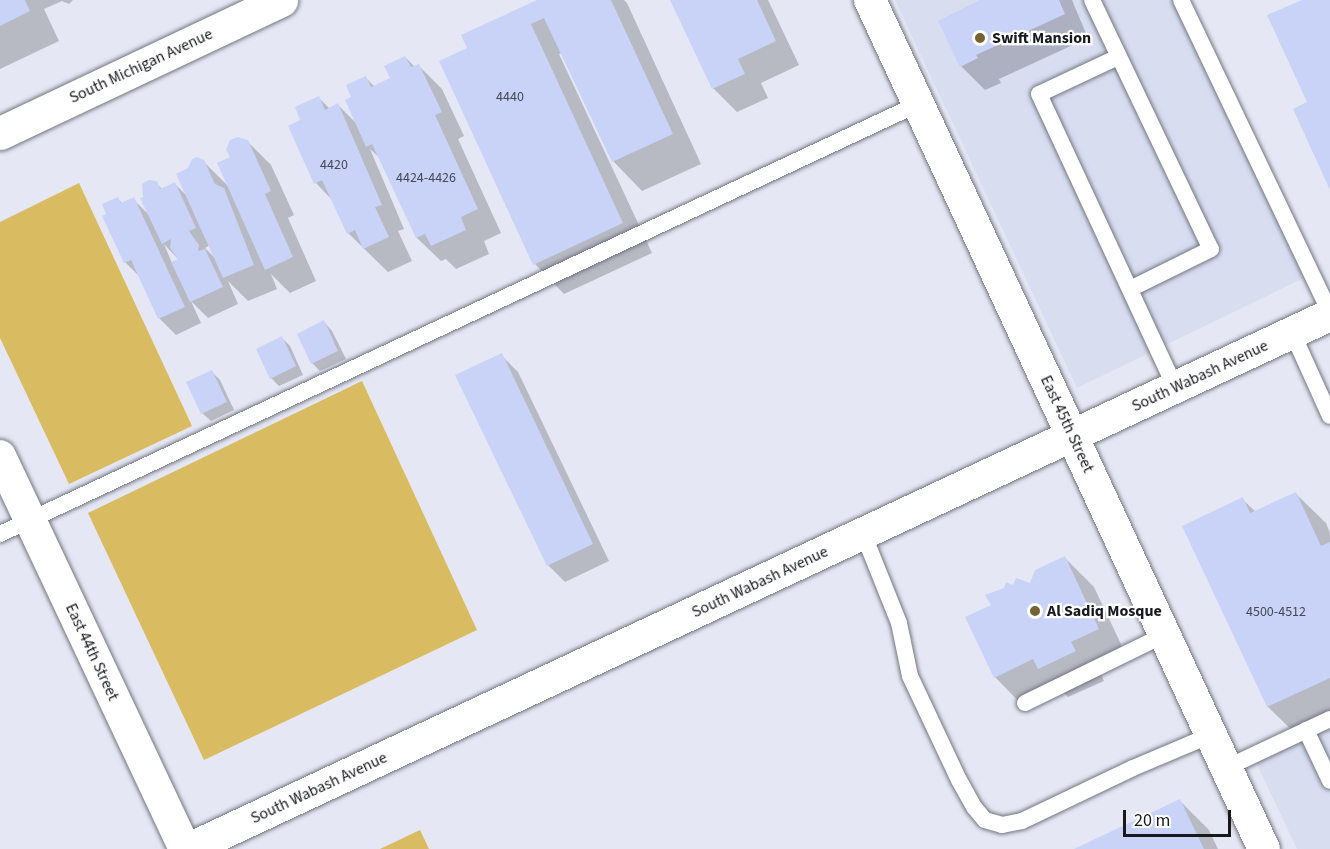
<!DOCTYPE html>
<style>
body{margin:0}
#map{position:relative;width:1330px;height:849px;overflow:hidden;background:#e5e8f4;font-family:"Source Sans 3",sans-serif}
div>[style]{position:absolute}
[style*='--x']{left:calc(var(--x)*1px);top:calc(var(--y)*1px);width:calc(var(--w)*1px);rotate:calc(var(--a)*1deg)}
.built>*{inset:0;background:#d8ddf0}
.green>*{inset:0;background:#d9bb62}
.shadow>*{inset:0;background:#0003}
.building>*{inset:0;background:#c9d2f7}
.roads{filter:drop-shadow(0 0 2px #737680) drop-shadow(0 0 2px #737680)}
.service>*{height:16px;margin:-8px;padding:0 8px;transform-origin:8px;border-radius:8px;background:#fff}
.minor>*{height:32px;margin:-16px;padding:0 16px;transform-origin:16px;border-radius:16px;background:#fff}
.tertiary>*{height:33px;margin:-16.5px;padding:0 16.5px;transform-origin:16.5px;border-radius:16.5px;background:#fff}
.dots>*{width:16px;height:16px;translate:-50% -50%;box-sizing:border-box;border:3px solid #fff;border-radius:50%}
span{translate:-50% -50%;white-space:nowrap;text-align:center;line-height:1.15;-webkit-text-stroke:4.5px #fff;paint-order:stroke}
.number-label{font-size:14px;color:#444754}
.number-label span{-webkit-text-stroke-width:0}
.poi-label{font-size:16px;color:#17191d;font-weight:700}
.left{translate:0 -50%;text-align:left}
.street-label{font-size:16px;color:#17191d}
.scale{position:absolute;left:1123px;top:810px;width:108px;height:27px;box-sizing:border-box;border:3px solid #17191d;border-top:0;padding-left:8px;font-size:18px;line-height:21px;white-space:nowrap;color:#17191d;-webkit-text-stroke:4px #fff;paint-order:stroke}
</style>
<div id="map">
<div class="built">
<div style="clip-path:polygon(895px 0,1181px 0,1312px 274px,1077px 388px)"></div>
<div style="clip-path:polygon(1330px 719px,1330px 849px,1297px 849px,1253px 756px)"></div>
</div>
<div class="green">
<div style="clip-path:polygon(79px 183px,192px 426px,69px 484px,0 338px,0 222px)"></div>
<div style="clip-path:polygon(362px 381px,477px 630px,204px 760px,88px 513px)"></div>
<div style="clip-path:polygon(420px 830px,429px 849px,380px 849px)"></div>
</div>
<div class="shadow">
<div style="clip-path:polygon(0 0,73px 0,69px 4px,62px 1px,44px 9px,59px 41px,0 69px)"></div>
<div style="clip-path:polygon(540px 0,624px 0,627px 3px,701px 164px,642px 191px,613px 161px,562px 53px,559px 54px,652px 253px,564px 294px,535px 264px,469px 49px)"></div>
<div style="clip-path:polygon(672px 0,768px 0,799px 65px,761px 83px,768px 98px,737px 112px,713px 88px)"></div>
<div style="clip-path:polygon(983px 0,1072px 0,1088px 38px,999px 79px,1001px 83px,985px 90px,961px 66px)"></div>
<div style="clip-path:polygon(405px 57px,415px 67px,419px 66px,442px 89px,464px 136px,458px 139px,501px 233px,484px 241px,489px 254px,456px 269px,446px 259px,441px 261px,417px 238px,381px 159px,370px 149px,404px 229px,398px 231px,412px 261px,388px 272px,348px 233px,333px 201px,316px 183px,290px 126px,302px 121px,319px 98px,330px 109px,338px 105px,357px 124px,353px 98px,366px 78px,375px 87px,392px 79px)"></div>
<div style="clip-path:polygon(evenodd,247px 141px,271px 165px,294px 215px,288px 218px,316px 281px,290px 293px,271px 274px,277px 289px,248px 301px,228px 281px,238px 304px,208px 318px,191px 301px,201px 323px,176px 335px,159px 318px,140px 277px,125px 262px,118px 199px,123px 204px,133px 199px,150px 216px,156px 183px,162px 189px,175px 184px,188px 197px,203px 161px,228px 186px,232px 158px,247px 141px,164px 244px,179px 260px,172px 263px,164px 244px,247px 141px,210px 245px,215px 258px,205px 248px,210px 245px)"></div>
<div style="clip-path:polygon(324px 322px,332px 331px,346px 359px,320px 371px,312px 363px)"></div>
<div style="clip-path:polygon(282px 338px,290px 346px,303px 375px,279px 386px,271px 378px)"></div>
<div style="clip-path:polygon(501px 355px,518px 372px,609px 561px,565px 582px,548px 565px)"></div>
<div style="clip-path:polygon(211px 371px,220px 380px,234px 410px,211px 421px,202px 413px)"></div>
<div style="clip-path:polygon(1296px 494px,1326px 523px,1330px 533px,1330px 721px,1298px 736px,1268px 707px,1184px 526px,1242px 499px,1256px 512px)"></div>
<div style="clip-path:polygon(1065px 558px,1094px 587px,1128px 659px,1100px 672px,1104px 681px,1068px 697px,1061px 690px,1024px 707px,995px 677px,993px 606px,1014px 587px,1031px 585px)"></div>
<div style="clip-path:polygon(1179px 800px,1209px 830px,1218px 849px,1077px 849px)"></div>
</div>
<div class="building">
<div style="clip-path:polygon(0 0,25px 0,30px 11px,0 26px)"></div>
<div style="clip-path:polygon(537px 0,611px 0,673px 134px,612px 162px,544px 18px,531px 24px,623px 223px,533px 265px,439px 61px,467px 48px,461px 35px)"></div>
<div style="clip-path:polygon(670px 0,757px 0,776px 41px,738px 59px,745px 74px,712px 89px)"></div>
<div style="clip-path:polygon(980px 0,1059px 0,1065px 14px,976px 55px,978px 58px,960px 67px,938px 21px)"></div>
<div style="clip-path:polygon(1302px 0,1330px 0,1330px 190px,1293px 109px,1307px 102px,1267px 15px)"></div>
<div style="clip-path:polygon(405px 56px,411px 67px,419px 64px,442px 112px,435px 115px,478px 209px,461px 217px,466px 230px,431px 246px,425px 234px,416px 238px,372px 144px,366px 147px,345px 100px,351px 97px,346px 85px,366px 76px,371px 87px,390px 78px,384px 66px)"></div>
<div style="clip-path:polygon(319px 96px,325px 110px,338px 103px,382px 205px,375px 207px,389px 237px,363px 249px,355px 230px,347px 234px,322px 180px,314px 184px,288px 126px,300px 120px,295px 107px)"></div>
<div style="clip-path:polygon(238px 137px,248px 140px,271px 191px,265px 194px,293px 257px,265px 270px,217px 163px,230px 157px,226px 150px,230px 140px)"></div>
<div style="clip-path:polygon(197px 157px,204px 160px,215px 184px,224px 188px,254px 265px,223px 278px,176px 174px,188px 168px,192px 159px)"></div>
<div style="clip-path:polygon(149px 180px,157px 181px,160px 189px,175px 182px,196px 228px,189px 231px,199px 245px,198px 251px,205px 249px,223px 287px,190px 302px,171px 262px,178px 259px,170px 248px,171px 239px,162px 244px,140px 198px,143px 197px,142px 184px)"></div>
<div style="clip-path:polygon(118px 197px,121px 203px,134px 197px,185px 307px,158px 319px,131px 260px,124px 263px,102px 216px,106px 214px,102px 204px)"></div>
<div style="clip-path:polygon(324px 320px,338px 351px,311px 364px,297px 334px)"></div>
<div style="clip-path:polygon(282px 336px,296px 366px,270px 379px,256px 349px)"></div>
<div style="clip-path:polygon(502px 353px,593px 544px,547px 566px,455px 375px)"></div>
<div style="clip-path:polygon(212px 370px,227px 402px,201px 414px,186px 382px)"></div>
<div style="clip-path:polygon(1296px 492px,1321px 546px,1330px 542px,1330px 678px,1267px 707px,1182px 526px,1243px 497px,1250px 513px)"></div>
<div style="clip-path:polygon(1065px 556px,1099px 629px,1071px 642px,1076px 651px,1038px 669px,1033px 659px,994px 678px,965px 617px,991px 605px,985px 595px,1004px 588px,1006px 582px,1013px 585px,1016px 578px,1030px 583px,1035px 570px)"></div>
<div style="clip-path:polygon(1180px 799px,1204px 849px,1074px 849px)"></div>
</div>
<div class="roads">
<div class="service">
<div style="--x:1092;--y:0;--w:276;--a:64.5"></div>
<div style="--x:1211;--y:249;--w:90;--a:153.7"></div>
<div style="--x:1181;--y:0;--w:347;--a:64.5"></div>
<div style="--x:1118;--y:57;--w:87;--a:154.9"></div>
<div style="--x:1039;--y:94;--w:323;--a:65.1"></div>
<div style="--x:1292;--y:332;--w:92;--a:65.7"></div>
<div style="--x:863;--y:533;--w:97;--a:68.2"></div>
<div style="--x:899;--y:623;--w:54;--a:78.3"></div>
<div style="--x:910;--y:676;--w:115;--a:64.8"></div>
<div style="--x:959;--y:780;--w:31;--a:61"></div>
<div style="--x:974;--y:807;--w:17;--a:50"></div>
<div style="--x:985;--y:820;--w:18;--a:16"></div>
<div style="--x:1002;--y:825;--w:20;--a:-11"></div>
<div style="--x:1022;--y:821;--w:123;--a:-25.5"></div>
<div style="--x:1133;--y:768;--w:85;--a:-22.9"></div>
<div style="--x:0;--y:534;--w:1014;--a:-25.1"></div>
<div style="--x:1025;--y:703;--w:155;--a:-26.1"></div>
<div style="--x:1306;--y:730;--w:56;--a:64.8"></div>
<div style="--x:1226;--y:768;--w:115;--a:-25.2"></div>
</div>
<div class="minor">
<div style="--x:870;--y:0;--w:936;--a:65.11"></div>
<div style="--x:0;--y:456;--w:434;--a:64.8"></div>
<div style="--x:189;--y:849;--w:1260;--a:-25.08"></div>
</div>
<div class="tertiary">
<div style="--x:0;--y:133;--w:311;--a:-25.3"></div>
</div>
</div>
<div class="dots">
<div style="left:980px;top:38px;background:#756432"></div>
<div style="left:1035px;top:611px;background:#756432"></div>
</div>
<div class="number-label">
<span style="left:510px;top:97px">4440</span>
<span style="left:334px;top:165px">4420</span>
<span style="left:426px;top:178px">4424-4426</span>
<span style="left:1276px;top:612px">4500-4512</span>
</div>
<div class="poi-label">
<span class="left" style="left:992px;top:38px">Swift Mansion</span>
<span class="left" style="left:1047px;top:611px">Al Sadiq Mosque</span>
</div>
<div class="street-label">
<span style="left:141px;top:66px;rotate:-25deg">South Michigan Avenue</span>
<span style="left:1200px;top:376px;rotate:-25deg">South Wabash Avenue</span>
<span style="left:1067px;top:424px;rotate:65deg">East 45th Street</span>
<span style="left:760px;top:582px;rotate:-25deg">South Wabash Avenue</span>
<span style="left:92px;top:652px;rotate:65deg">East 44th Street</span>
<span style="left:319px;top:788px;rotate:-25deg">South Wabash Avenue</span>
</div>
<div class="scale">20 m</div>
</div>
